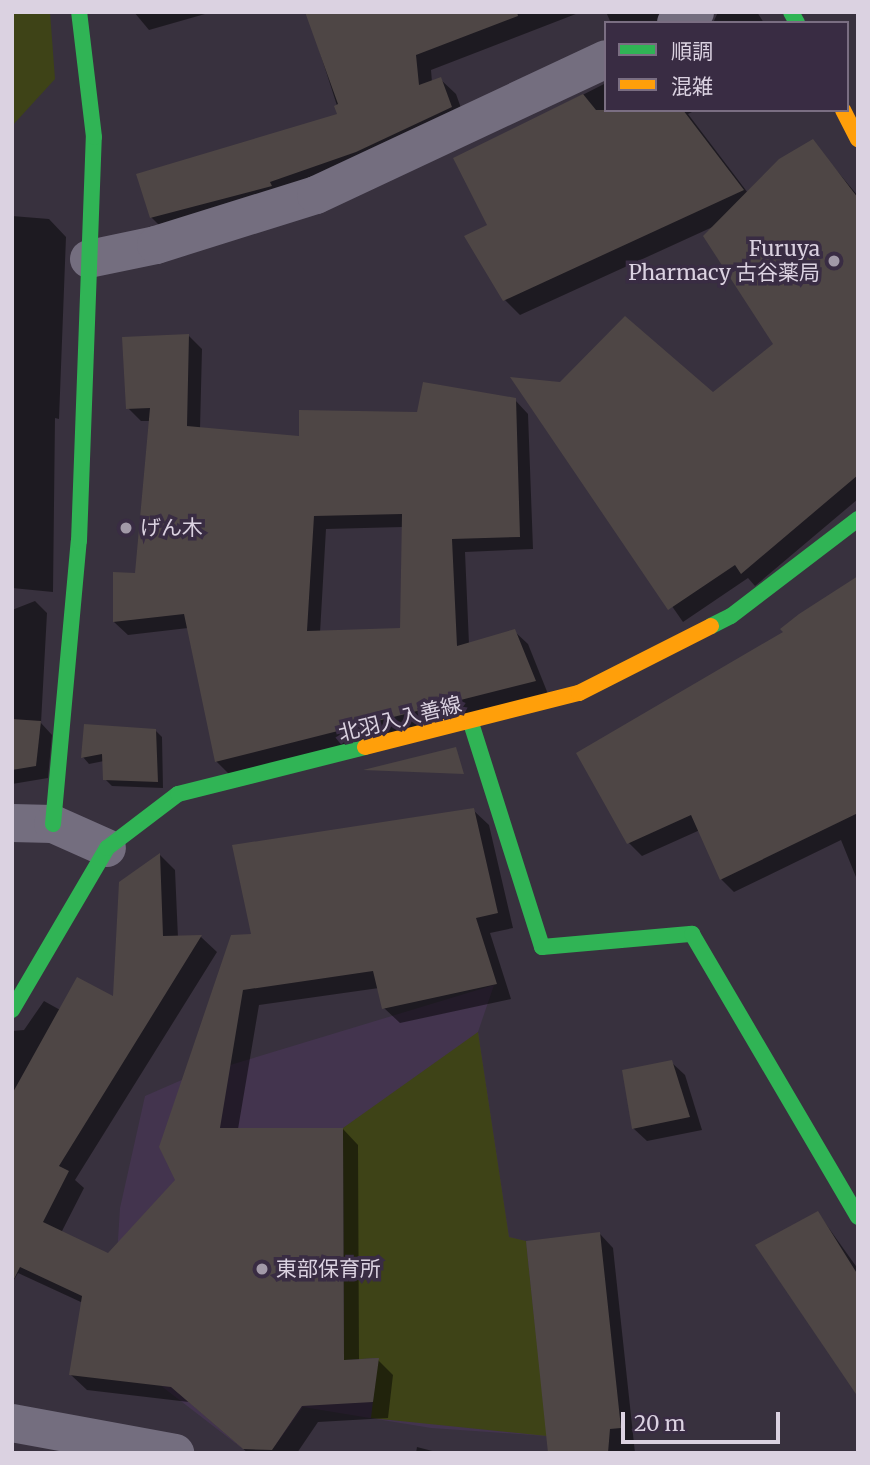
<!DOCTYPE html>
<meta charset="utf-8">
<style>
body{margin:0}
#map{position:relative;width:870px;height:1465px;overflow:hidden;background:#38313e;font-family:Merriweather,"Noto Sans JP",serif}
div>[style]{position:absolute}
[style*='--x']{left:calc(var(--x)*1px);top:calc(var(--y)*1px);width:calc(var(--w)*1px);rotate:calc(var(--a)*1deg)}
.built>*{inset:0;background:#43344e}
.green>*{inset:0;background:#3e4317}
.shadow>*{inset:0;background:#0007}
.building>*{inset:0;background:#4e4645}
.street>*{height:38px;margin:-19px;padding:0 19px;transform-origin:19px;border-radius:19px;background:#746e7f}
.fast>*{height:16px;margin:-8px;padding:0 8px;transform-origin:8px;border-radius:8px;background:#30b455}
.slow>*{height:16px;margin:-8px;padding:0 8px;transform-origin:8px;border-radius:8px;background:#ff9f0a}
.dots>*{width:19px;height:19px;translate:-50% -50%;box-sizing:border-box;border:4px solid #392c43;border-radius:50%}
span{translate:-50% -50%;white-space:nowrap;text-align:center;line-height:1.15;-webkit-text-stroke:7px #392c43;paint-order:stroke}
.poi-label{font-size:21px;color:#dbd2e1}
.right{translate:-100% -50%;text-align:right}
.left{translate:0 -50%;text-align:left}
.street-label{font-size:21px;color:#dbd2e1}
.frame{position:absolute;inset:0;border:14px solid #dbd2e1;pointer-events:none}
.legend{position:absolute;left:604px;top:21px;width:245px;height:91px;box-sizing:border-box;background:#392c43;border:2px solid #7a6e82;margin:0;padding:9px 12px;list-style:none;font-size:21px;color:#dbd2e1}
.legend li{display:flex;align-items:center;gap:14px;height:35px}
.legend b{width:35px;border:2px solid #7a6e82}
.scale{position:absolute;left:621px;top:1412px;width:159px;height:32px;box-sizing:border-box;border:4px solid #dbd2e1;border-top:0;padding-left:9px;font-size:21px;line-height:24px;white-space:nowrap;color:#dbd2e1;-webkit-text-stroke:5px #392c43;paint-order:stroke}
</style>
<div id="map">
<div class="built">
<div style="clip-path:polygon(494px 985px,478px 1032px,509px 1237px,526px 1241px,547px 1436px,431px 1428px,303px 1407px,275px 1446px,243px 1449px,160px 1385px,115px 1287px,120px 1208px,145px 1096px,184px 1079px)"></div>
</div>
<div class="green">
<div style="clip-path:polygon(12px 12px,50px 12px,55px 79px,12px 126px)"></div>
<div style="clip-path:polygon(478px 1032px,509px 1237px,526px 1241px,547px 1436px,371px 1418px,378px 1358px,344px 1360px,343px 1128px)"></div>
</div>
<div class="shadow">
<div style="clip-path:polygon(134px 12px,212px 12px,149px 30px)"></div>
<div style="clip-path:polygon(307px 12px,581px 12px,431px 70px,432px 82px,440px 79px,456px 94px,466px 122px,167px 233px,151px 217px,340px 115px)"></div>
<div style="clip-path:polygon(606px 12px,694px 12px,678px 23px,611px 23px)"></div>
<div style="clip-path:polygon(718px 12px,757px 12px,764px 23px,713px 23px)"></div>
<div style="clip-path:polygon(606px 83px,606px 110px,696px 110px,688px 114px,748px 193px,812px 141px,858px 196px,858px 499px,755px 586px,748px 578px,683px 622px,514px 379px,713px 394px,776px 344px,717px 225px,520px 315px,505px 300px,489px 226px,456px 159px)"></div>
<div style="clip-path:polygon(12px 216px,49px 219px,66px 237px,59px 419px,55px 418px,53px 592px,12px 588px)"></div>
<div style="clip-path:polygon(evenodd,189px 336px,202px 349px,200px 429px,301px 438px,515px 400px,528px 414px,533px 549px,465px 552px,469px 644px,514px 631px,528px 644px,548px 694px,230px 775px,216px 761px,188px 628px,128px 635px,114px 622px,137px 575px,150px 421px,141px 421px,128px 408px,189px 336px,403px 527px,402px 629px,320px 633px,326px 529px,403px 527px)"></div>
<div style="clip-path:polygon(858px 578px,858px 882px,841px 840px,734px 892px,721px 879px,700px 830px,642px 856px,628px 842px,785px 633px)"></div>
<div style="clip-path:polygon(35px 601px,47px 613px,41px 723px,52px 735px,48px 778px,12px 784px,12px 610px)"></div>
<div style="clip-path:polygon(155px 730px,162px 737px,163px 788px,112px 786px,105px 779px,104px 761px,89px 764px,83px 757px)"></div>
<div style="clip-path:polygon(473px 810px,489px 825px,513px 928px,490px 933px,511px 999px,400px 1023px,384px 1008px,379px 988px,259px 1005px,238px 1129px,343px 1129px,358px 1145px,359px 1361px,378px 1360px,393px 1375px,388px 1418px,318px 1422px,297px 1453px,248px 1453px,189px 1402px,87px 1390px,71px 1375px,83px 1303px,18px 1273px,12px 1283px,12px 1031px,24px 1030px,44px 1001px,62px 1011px,115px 999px,160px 855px,175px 870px,178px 938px,201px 937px,217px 952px,75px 1180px,84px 1188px,61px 1233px,109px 1255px,177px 1181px,253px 936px)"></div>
<div style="clip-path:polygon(671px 1062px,685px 1075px,702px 1130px,647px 1141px,633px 1128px)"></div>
<div style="clip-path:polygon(818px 1213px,858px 1269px,858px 1378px)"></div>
<div style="clip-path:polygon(600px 1234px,613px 1248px,635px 1453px,550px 1453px)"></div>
<div style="clip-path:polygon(417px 1447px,440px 1453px,416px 1453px)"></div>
</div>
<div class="building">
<div style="clip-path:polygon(305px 12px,517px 12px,518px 16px,416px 55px,419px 85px,441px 77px,452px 107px,356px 152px,270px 182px,272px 186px,150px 218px,136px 174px,337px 114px,334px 106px,338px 104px)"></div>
<div style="clip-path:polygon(583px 94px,596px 110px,683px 110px,744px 190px,503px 301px,464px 236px,487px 225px,453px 158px)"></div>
<div style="clip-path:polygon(813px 139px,858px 198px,858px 475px,741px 574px,735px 565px,668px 610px,510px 377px,560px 382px,625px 316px,713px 392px,773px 344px,703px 236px,779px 159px)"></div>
<div style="clip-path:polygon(evenodd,189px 334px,187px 426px,299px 436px,299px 410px,417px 412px,423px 382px,516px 398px,520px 537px,452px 539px,457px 646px,515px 629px,536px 681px,215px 762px,184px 614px,113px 622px,113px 572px,135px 573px,150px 408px,126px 409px,122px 337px,189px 334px,402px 514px,400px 628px,307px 631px,314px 516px,402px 514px)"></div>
<div style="clip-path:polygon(858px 576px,858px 813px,720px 880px,691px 815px,627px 844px,576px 753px,783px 632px,780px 629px,799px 614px)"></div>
<div style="clip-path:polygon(12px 719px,41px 721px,36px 766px,12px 770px)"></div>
<div style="clip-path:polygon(84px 724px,156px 729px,158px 782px,103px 780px,102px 754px,81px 758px)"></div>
<div style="clip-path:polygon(456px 747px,464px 774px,363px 770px)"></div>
<div style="clip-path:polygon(474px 808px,498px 913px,476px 918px,497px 984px,382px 1009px,373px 971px,243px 990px,220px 1128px,343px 1128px,344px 1360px,379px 1358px,373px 1402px,302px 1406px,272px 1450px,243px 1449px,171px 1387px,69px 1375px,82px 1296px,20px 1267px,12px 1283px,12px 1094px,77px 977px,113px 996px,119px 882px,160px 853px,163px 936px,202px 935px,59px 1166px,69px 1171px,43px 1222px,108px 1253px,175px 1180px,159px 1147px,231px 935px,251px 934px,232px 845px)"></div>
<div style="clip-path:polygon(672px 1060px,690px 1117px,632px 1129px,622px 1070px)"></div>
<div style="clip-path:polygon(818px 1211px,858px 1275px,858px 1397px,755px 1245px)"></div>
<div style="clip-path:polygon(600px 1232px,621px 1428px,610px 1429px,608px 1453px,548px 1453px,526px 1241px)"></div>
</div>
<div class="street">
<div style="--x:676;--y:23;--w:22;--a:-30"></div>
<div style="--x:89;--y:259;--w:68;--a:-11.8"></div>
<div style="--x:156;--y:245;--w:168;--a:-17.4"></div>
<div style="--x:316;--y:195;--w:320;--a:-25.1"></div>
<div style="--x:12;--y:823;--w:41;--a:1.4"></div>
<div style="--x:53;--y:824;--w:59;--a:24"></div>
<div style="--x:12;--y:1423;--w:166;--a:10.4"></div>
</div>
<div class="fast">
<div style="--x:791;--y:12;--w:13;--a:61"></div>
<div style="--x:711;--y:626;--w:22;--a:-27"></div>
<div style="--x:731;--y:616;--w:160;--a:-37.4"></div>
<div style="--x:471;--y:723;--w:235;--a:72.4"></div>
<div style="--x:542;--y:947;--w:151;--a:-5"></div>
<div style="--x:692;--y:934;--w:328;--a:59.6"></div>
<div style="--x:53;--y:824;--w:284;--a:-84.8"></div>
<div style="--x:79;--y:541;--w:404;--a:-87.9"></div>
<div style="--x:94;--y:137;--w:126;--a:-96.8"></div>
<div style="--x:12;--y:1010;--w:188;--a:-59.6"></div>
<div style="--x:107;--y:848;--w:89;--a:-37.3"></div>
<div style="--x:178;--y:794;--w:193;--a:-14.1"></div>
</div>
<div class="slow">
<div style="--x:843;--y:110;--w:33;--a:63"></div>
<div style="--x:365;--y:747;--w:221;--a:-14.2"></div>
<div style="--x:579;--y:693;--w:148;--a:-26.9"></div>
</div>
<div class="dots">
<div style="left:834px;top:261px;background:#a29aa8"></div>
<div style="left:126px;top:528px;background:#a29aa8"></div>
<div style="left:262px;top:1269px;background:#a29aa8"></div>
</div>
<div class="poi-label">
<span class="right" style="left:820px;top:261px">Furuya<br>Pharmacy 古谷薬局</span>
<span class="left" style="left:140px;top:528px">げん木</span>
<span class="left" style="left:276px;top:1269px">東部保育所</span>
</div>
<div class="street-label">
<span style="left:400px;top:719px;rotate:-14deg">北羽入入善線</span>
</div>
<div class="frame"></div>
<ul class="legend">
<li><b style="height:9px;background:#30b455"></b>順調</li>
<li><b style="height:9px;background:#ff9f0a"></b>混雑</li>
</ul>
<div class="scale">20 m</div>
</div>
